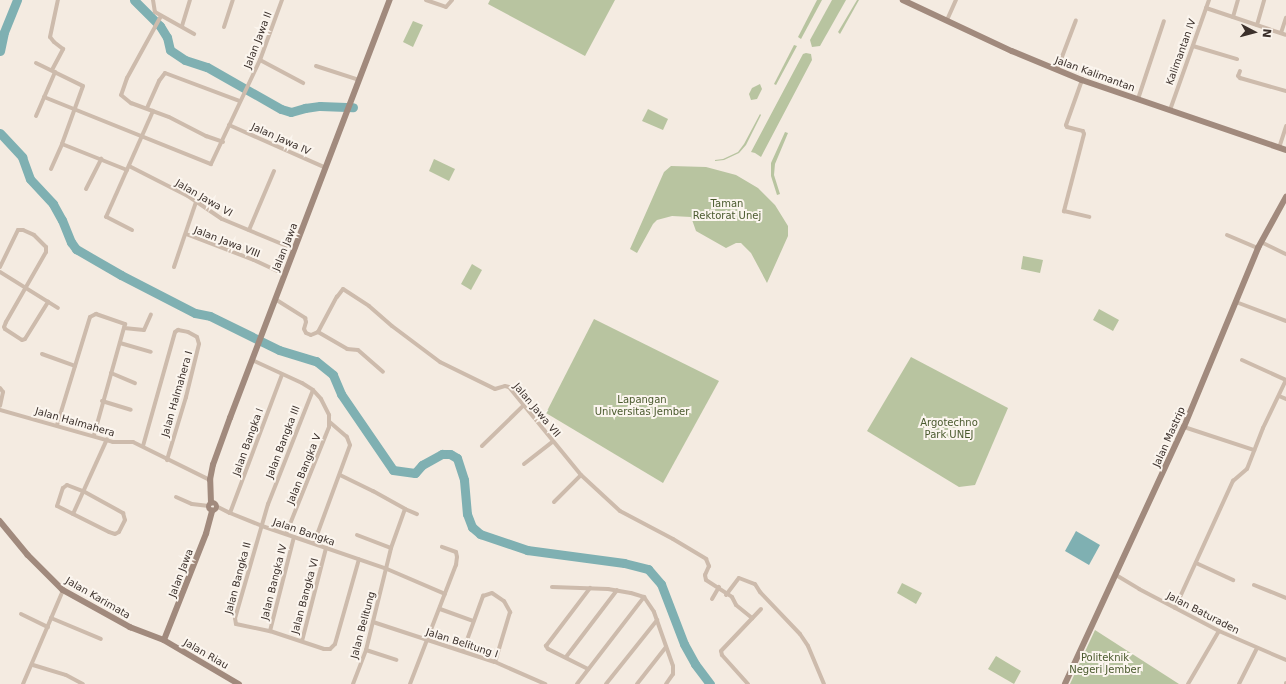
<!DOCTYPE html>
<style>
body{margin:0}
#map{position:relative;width:1286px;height:684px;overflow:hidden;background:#f4ebe1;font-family:"DejaVu Sans",sans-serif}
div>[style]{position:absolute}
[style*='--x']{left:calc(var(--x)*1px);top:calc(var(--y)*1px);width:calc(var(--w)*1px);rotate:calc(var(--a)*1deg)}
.green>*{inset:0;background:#b8c4a0}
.water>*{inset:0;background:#7fb0b2}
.river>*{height:9px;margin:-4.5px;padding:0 4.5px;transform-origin:4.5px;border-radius:4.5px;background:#7fb0b2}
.street>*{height:4px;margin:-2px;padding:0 2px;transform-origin:2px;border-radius:2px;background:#cdbbac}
.secondary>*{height:5.5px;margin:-2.75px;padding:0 2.75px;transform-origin:2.75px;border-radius:2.75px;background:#a18a7d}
.secondary>.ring{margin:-2.75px;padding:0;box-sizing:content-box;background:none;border:5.5px solid #a18a7d;border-radius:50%}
span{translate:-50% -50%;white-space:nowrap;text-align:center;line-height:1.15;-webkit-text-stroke:4px #fbf5ee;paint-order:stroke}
.street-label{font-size:10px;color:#3b302b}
.park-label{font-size:10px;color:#4a5a2e}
.north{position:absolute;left:1234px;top:12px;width:40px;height:40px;-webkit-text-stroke:3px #fbf5ee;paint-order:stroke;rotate:96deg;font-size:11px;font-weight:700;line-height:16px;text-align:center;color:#3b302b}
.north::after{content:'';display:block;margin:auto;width:14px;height:18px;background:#3b302b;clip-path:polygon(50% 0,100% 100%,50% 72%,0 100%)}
</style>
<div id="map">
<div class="green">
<div style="clip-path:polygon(490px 0,615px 0,585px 56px,488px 4px)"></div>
<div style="clip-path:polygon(817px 0,822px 0,801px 39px,798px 37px)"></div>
<div style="clip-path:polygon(832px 0,846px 0,820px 46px,812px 47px,810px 40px)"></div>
<div style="clip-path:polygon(857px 0,859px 0,840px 34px,838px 32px)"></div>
<div style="clip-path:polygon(413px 21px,423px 25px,413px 47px,403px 42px)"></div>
<div style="clip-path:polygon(794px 45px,797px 46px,776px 85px,774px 84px)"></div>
<div style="clip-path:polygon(806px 53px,811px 54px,812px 60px,761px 157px,755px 153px,751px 152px,803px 54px)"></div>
<div style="clip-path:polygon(760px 84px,762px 89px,757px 99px,751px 100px,749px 94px,752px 88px)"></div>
<div style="clip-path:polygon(648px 109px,668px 119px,663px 130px,642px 121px)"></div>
<div style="clip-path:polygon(760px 114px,761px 115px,746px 145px,739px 153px,724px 160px,715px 161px,715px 160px,723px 159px,738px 152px,744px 144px)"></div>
<div style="clip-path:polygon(785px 132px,788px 133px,775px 164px,774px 175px,780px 194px,777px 195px,771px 176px,771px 163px)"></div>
<div style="clip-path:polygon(434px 159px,455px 169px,449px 181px,429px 171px)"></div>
<div style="clip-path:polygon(671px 166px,706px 167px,736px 175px,758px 188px,775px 205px,788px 226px,788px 236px,767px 283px,751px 253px,741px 243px,736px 243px,726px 248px,696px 231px,691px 217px,672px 216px,657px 220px,653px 224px,637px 253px,630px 249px,664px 172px)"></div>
<div style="clip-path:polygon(1023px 256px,1043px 260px,1040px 273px,1021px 269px)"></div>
<div style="clip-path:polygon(472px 264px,482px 270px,471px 290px,461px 284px)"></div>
<div style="clip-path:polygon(1099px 309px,1119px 320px,1113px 331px,1093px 320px)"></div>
<div style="clip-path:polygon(594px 319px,719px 381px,663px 483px,546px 413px)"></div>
<div style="clip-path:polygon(911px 357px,1008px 408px,975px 485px,959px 487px,867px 431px)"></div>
<div style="clip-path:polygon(902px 583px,922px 593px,916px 604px,897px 593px)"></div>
<div style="clip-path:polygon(1095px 630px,1179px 684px,1070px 684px)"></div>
<div style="clip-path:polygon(996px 656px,1021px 671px,1014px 684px,988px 669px)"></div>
</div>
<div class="water">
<div style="clip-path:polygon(1076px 531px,1100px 545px,1089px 565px,1065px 551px)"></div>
</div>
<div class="river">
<div style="--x:134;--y:0;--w:37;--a:45"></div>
<div style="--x:160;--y:26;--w:13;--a:58"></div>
<div style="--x:167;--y:37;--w:13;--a:77"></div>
<div style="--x:170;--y:50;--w:18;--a:34"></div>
<div style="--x:185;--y:60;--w:23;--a:18"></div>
<div style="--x:207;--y:67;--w:85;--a:29.6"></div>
<div style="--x:281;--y:109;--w:10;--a:17"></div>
<div style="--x:291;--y:112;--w:15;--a:-16"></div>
<div style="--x:305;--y:108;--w:15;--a:-8"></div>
<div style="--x:320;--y:106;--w:33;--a:2"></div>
<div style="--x:0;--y:51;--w:19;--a:-78"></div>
<div style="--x:4;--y:32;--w:35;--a:-68"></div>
<div style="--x:0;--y:133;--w:33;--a:47"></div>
<div style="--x:22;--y:157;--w:23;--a:70"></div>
<div style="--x:30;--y:179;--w:34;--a:47"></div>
<div style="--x:53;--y:204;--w:18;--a:61"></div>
<div style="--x:62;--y:220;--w:24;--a:68"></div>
<div style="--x:71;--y:242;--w:9;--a:54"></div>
<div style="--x:76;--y:249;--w:52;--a:30"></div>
<div style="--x:121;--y:275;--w:83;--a:27.2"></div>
<div style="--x:195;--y:313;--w:15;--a:11"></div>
<div style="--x:210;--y:316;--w:77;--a:26.2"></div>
<div style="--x:279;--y:350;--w:39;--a:17"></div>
<div style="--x:316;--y:361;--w:22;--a:39"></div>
<div style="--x:333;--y:375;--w:21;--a:67"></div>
<div style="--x:341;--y:394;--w:92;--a:55.6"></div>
<div style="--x:393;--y:470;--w:22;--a:8"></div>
<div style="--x:415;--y:473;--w:11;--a:-49"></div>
<div style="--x:422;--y:465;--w:23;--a:-29"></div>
<div style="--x:442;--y:454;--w:8;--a:0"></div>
<div style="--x:450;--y:454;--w:8;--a:30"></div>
<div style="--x:457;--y:458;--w:23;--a:72"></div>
<div style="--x:464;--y:480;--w:34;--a:85"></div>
<div style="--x:467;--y:514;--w:14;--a:69"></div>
<div style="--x:472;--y:527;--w:11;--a:41"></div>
<div style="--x:480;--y:534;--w:50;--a:18.8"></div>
<div style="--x:527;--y:550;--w:98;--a:7.6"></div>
<div style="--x:624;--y:563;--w:25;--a:14"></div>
<div style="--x:648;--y:569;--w:20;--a:49"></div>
<div style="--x:661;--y:584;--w:64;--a:69"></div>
<div style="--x:684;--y:644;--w:23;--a:61"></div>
<div style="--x:695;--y:664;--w:25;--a:53"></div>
</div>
<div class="street">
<div style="--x:153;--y:0;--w:12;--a:81"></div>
<div style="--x:155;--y:12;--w:45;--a:29.4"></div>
<div style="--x:426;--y:0;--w:21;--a:19"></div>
<div style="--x:446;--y:7;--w:9;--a:-49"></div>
<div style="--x:1206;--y:8;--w:84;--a:18.6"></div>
<div style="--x:161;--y:16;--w:71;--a:118.7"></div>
<div style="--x:127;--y:78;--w:18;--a:109"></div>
<div style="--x:121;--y:95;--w:13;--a:39"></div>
<div style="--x:131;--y:103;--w:40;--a:20.2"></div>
<div style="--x:169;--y:117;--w:42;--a:27.2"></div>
<div style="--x:206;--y:136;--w:18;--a:19"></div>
<div style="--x:1233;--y:17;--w:18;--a:-74"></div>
<div style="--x:947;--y:20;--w:22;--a:-66"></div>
<div style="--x:1257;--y:25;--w:26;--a:-74"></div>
<div style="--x:182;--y:26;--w:27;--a:-73"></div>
<div style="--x:224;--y:27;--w:28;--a:-72"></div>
<div style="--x:1281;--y:33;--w:16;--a:-72"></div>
<div style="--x:1193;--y:46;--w:46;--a:16.5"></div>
<div style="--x:260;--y:60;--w:49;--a:28.1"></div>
<div style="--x:36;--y:63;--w:52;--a:26.1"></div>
<div style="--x:83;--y:86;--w:62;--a:109.9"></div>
<div style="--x:62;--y:144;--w:70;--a:21.8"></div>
<div style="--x:316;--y:66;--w:45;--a:18"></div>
<div style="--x:52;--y:70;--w:24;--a:-62"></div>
<div style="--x:63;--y:49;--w:11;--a:-142"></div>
<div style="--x:54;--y:42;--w:6;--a:-129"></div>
<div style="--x:50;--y:37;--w:38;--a:-78"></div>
<div style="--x:1057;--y:70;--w:53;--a:-69.2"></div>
<div style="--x:1240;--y:71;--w:5;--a:112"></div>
<div style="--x:1238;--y:76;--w:3;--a:45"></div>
<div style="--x:1240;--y:78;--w:48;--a:15.8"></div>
<div style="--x:1082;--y:80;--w:48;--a:109.6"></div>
<div style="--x:1066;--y:125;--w:2;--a:63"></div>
<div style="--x:1067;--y:127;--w:16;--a:14"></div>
<div style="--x:1083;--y:131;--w:3;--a:72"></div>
<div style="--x:1084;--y:134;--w:80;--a:104.6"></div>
<div style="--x:1064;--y:211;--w:26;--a:13"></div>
<div style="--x:44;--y:97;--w:180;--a:21.9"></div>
<div style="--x:211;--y:164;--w:115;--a:-64.8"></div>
<div style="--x:260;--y:60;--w:64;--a:-69.9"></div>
<div style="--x:1138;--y:99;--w:82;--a:-71.6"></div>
<div style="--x:147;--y:108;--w:30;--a:-66"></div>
<div style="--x:159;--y:81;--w:10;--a:-53"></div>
<div style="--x:165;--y:73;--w:80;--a:20.5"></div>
<div style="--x:1170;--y:110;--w:117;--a:-70.5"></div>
<div style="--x:36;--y:116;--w:48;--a:-66.6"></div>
<div style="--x:229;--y:125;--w:106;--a:23.9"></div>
<div style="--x:1279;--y:148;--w:23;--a:-72"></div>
<div style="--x:129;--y:166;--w:66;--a:27"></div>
<div style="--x:188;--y:196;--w:41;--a:34.1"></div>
<div style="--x:222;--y:219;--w:78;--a:22.6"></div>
<div style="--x:51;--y:169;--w:27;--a:-66"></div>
<div style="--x:86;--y:189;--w:34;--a:-63"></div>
<div style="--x:132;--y:230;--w:29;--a:-153"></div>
<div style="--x:106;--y:217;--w:116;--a:-66.1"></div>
<div style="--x:249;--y:230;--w:64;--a:-67"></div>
<div style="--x:186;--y:234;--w:73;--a:20.9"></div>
<div style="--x:254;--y:260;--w:33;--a:25"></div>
<div style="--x:1227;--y:235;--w:34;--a:23"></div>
<div style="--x:1261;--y:242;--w:28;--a:26"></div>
<div style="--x:0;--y:267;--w:41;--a:-64.1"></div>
<div style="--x:18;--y:230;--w:5;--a:0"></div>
<div style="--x:23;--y:230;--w:12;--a:24"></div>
<div style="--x:34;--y:235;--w:17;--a:45"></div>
<div style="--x:46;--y:247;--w:5;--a:90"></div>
<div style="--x:46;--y:252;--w:81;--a:119.7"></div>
<div style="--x:6;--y:322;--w:5;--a:112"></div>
<div style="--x:4;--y:327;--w:2;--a:63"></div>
<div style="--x:5;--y:329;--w:20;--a:33"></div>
<div style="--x:22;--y:340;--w:3;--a:-18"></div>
<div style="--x:25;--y:339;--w:44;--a:-58.1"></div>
<div style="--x:174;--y:267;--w:69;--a:-71.3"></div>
<div style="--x:0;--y:272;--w:68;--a:31.8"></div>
<div style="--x:275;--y:299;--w:36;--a:32"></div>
<div style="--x:305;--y:318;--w:4;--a:76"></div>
<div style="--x:306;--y:322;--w:7;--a:106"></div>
<div style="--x:304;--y:329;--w:4;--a:63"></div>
<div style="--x:306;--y:333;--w:5;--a:22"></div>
<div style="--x:311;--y:335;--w:8;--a:-23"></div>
<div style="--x:318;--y:332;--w:40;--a:-62"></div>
<div style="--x:337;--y:297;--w:10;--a:-53"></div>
<div style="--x:343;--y:289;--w:31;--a:33"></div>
<div style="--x:369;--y:306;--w:30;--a:41"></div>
<div style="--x:392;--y:326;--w:60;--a:36.9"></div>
<div style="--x:440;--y:362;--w:61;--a:26.1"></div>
<div style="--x:495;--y:389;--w:10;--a:-17"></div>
<div style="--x:505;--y:386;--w:4;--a:14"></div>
<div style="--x:509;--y:387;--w:114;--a:50.7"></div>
<div style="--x:581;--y:475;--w:53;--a:42.7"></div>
<div style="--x:620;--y:511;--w:60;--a:27.8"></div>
<div style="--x:673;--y:539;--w:39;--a:31"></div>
<div style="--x:706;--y:559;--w:8;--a:67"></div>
<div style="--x:709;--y:566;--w:10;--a:114"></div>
<div style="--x:705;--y:575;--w:5;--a:79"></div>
<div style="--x:706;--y:580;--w:31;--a:33"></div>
<div style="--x:732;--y:597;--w:9;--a:63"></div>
<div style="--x:736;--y:605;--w:21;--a:39"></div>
<div style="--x:1236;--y:302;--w:53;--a:20.8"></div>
<div style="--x:124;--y:328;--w:20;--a:6"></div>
<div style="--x:144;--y:330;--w:17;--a:-66"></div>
<div style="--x:318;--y:332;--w:34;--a:30"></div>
<div style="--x:347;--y:349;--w:11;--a:5"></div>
<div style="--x:358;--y:350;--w:33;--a:41"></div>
<div style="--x:120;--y:343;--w:32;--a:16"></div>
<div style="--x:42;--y:354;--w:35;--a:20"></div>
<div style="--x:252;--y:360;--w:55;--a:24.7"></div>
<div style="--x:302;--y:383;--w:13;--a:32"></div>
<div style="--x:313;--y:390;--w:12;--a:48"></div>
<div style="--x:321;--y:399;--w:18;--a:63"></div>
<div style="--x:329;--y:415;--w:12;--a:90"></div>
<div style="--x:329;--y:427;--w:115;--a:111.9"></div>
<div style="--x:1242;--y:360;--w:48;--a:24.4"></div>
<div style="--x:111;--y:373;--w:26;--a:23"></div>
<div style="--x:0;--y:388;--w:5;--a:53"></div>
<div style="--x:3;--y:392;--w:14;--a:102"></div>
<div style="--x:313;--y:390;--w:123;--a:111.5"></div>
<div style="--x:268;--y:504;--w:119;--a:106.1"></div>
<div style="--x:235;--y:618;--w:6;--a:81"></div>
<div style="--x:236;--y:624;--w:35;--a:12"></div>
<div style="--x:270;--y:631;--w:57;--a:18.4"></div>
<div style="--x:324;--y:649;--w:6;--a:0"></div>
<div style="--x:330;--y:649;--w:7;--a:-45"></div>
<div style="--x:335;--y:644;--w:88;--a:-74.2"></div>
<div style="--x:1279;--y:396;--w:8;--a:23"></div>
<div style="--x:102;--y:401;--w:30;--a:17"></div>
<div style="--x:0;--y:410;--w:117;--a:15.8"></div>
<div style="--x:113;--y:442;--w:20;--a:0"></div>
<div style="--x:133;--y:442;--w:86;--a:26.3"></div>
<div style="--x:57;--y:425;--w:113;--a:-73"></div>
<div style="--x:90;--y:317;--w:7;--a:-27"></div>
<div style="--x:96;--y:314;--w:31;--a:19"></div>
<div style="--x:125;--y:324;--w:115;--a:105.6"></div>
<div style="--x:1184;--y:427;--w:74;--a:18.2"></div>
<div style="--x:143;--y:446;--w:118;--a:-74.3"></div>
<div style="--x:175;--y:332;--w:4;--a:-34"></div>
<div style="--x:178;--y:330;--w:10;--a:11"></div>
<div style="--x:188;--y:332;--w:10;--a:29"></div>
<div style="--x:197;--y:337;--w:7;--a:74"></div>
<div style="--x:199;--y:344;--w:55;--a:103.8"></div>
<div style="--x:186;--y:397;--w:66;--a:106.8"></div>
<div style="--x:482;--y:446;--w:57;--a:-44.3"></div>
<div style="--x:524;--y:464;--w:36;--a:-38"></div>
<div style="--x:340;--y:475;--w:37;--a:26"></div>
<div style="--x:373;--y:491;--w:37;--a:29"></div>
<div style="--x:405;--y:509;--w:13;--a:23"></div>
<div style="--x:67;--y:485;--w:17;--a:21"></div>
<div style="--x:83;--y:491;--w:46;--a:28.8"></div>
<div style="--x:123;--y:513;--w:7;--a:74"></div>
<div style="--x:125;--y:520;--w:13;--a:117"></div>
<div style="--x:119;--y:532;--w:4;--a:153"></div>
<div style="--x:115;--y:534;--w:6;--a:-162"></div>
<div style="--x:109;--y:532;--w:58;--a:-153.4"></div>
<div style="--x:57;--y:506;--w:19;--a:-72"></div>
<div style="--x:63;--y:488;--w:5;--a:-37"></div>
<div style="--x:176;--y:497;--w:17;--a:24"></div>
<div style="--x:192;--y:504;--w:17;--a:7"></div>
<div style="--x:554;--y:502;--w:38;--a:-45"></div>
<div style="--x:218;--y:507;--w:13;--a:27"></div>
<div style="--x:230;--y:513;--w:35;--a:22"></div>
<div style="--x:262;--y:526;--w:132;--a:19"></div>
<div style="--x:387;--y:569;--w:63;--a:23.3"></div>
<div style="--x:230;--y:513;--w:147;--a:-69.4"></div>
<div style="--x:73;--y:514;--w:82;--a:-65.6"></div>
<div style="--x:357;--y:535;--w:36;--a:21"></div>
<div style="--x:314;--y:543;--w:104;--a:-69.8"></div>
<div style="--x:350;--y:445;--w:9;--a:-111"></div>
<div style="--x:347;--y:437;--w:23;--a:-139"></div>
<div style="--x:1196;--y:563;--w:41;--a:24.7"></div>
<div style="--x:1116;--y:575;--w:27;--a:31"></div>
<div style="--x:1139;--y:589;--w:90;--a:27.7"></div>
<div style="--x:1219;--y:631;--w:73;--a:23.4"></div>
<div style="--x:1254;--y:585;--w:35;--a:22"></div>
<div style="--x:552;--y:587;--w:56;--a:2"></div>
<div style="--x:608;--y:589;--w:23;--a:10"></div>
<div style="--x:631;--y:593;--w:14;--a:17"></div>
<div style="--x:644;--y:597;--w:18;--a:56"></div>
<div style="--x:654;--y:612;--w:57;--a:70.6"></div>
<div style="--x:673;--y:666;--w:8;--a:90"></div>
<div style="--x:673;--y:674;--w:12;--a:125"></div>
<div style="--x:726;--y:595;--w:21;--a:-53"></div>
<div style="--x:739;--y:578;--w:17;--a:21"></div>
<div style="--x:755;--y:584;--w:9;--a:58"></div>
<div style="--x:760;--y:592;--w:58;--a:46.4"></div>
<div style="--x:800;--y:634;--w:14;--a:56"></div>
<div style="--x:808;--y:646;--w:41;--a:67.2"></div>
<div style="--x:712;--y:599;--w:14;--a:-60"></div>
<div style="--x:1175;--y:608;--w:140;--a:-65.5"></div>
<div style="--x:1233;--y:481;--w:18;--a:-41"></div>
<div style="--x:1247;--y:469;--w:44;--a:-68.7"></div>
<div style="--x:1263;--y:428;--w:53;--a:-64.4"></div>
<div style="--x:440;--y:609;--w:35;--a:20"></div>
<div style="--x:21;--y:614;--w:30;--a:26"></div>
<div style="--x:51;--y:618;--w:54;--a:22.8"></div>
<div style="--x:373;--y:622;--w:128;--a:18.2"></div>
<div style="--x:495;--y:662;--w:55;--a:23.7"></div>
<div style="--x:270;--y:631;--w:97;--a:-75.7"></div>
<div style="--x:302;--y:641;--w:96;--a:-75.5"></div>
<div style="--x:366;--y:650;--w:32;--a:18"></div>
<div style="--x:463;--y:651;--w:59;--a:-70"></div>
<div style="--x:483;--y:596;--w:9;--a:-18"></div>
<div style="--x:492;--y:593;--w:14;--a:34"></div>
<div style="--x:504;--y:601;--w:13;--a:61"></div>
<div style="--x:510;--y:612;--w:52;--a:106.7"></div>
<div style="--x:566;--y:657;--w:84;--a:-52.7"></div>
<div style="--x:33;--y:665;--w:34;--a:17"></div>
<div style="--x:66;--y:675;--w:19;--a:28"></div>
<div style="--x:588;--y:669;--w:45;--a:-153.4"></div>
<div style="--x:548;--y:649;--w:4;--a:-124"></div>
<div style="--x:546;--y:646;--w:73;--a:-52.8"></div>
<div style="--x:23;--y:684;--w:102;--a:-66.9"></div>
<div style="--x:353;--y:684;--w:36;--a:-69"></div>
<div style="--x:366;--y:650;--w:105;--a:-76.2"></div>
<div style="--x:391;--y:548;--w:41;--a:-70.3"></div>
<div style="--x:410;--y:684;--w:128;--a:-68.9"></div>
<div style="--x:456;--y:565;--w:8;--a:-83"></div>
<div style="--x:457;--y:557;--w:5;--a:-101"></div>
<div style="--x:456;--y:552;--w:15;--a:-160"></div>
<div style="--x:577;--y:684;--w:110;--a:-52.4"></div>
<div style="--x:606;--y:684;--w:82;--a:-51.4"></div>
<div style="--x:637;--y:684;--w:47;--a:-51.9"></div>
<div style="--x:748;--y:684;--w:39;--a:-132"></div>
<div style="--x:722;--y:655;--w:4;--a:-104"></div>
<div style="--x:721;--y:651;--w:58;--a:-46.4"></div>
<div style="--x:1188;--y:684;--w:61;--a:-59.7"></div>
<div style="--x:1239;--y:684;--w:40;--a:-63.4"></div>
<div style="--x:1286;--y:684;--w:1;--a:-90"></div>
</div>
<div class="secondary">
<div style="--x:903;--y:0;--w:120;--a:25.1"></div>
<div style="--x:1012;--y:51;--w:76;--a:22.5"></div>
<div style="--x:1082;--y:80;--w:216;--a:18.9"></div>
<div class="ring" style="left:208.5px;top:502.5px;width:3.5px;height:3.5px"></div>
<div style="--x:211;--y:503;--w:23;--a:-92"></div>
<div style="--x:210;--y:480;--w:15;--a:-79"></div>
<div style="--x:213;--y:465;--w:50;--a:-70.1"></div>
<div style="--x:230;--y:418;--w:448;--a:-69.1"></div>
<div style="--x:0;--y:521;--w:44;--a:50.5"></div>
<div style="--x:28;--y:555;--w:49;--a:45"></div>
<div style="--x:63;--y:590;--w:77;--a:28.9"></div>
<div style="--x:130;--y:627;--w:36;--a:21"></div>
<div style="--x:164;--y:640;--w:87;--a:30.4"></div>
<div style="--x:164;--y:640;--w:114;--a:-68.4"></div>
<div style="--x:206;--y:534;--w:24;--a:-75"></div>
<div style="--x:1065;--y:684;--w:283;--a:-65.2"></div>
<div style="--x:1184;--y:427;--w:194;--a:-67.5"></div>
<div style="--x:1258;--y:248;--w:58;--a:-61.2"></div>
</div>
<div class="street-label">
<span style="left:258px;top:40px;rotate:-69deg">Jalan Jawa II</span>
<span style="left:1181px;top:52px;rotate:-70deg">Kalimantan IV</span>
<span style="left:1095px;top:74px;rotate:20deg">Jalan Kalimantan</span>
<span style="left:281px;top:139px;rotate:24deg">Jalan Jawa IV</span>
<span style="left:204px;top:198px;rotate:30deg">Jalan Jawa VI</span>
<span style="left:227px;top:242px;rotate:21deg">Jalan Jawa VIII</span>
<span style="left:285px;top:247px;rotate:-68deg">Jalan Jawa</span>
<span style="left:177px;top:394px;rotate:-74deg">Jalan Halmahera I</span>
<span style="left:537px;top:410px;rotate:50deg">Jalan Jawa VII</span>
<span style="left:75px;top:422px;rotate:16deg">Jalan Halmahera</span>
<span style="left:1169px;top:437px;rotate:-66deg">Jalan Mastrip</span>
<span style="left:248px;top:442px;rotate:-70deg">Jalan Bangka I</span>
<span style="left:283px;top:442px;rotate:-69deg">Jalan Bangka III</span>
<span style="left:304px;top:469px;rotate:-68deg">Jalan Bangka V</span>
<span style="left:304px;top:532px;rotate:19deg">Jalan Bangka</span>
<span style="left:181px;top:573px;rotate:-69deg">Jalan Jawa</span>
<span style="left:238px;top:578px;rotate:-75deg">Jalan Bangka II</span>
<span style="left:274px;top:582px;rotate:-76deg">Jalan Bangka IV</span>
<span style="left:305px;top:596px;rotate:-75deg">Jalan Bangka VI</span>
<span style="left:98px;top:598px;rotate:30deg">Jalan Karimata</span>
<span style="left:1203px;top:613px;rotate:27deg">Jalan Baturaden</span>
<span style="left:363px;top:625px;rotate:-75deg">Jalan Belitung</span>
<span style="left:462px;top:643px;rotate:18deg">Jalan Belitung I</span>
<span style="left:206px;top:654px;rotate:30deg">Jalan Riau</span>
</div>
<div class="park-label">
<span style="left:727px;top:209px">Taman<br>Rektorat Unej</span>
<span style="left:642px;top:405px">Lapangan<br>Universitas Jember</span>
<span style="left:949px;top:428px">Argotechno<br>Park UNEJ</span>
<span style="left:1105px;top:663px">Politeknik<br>Negeri Jember</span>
</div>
<div class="north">N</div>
</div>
